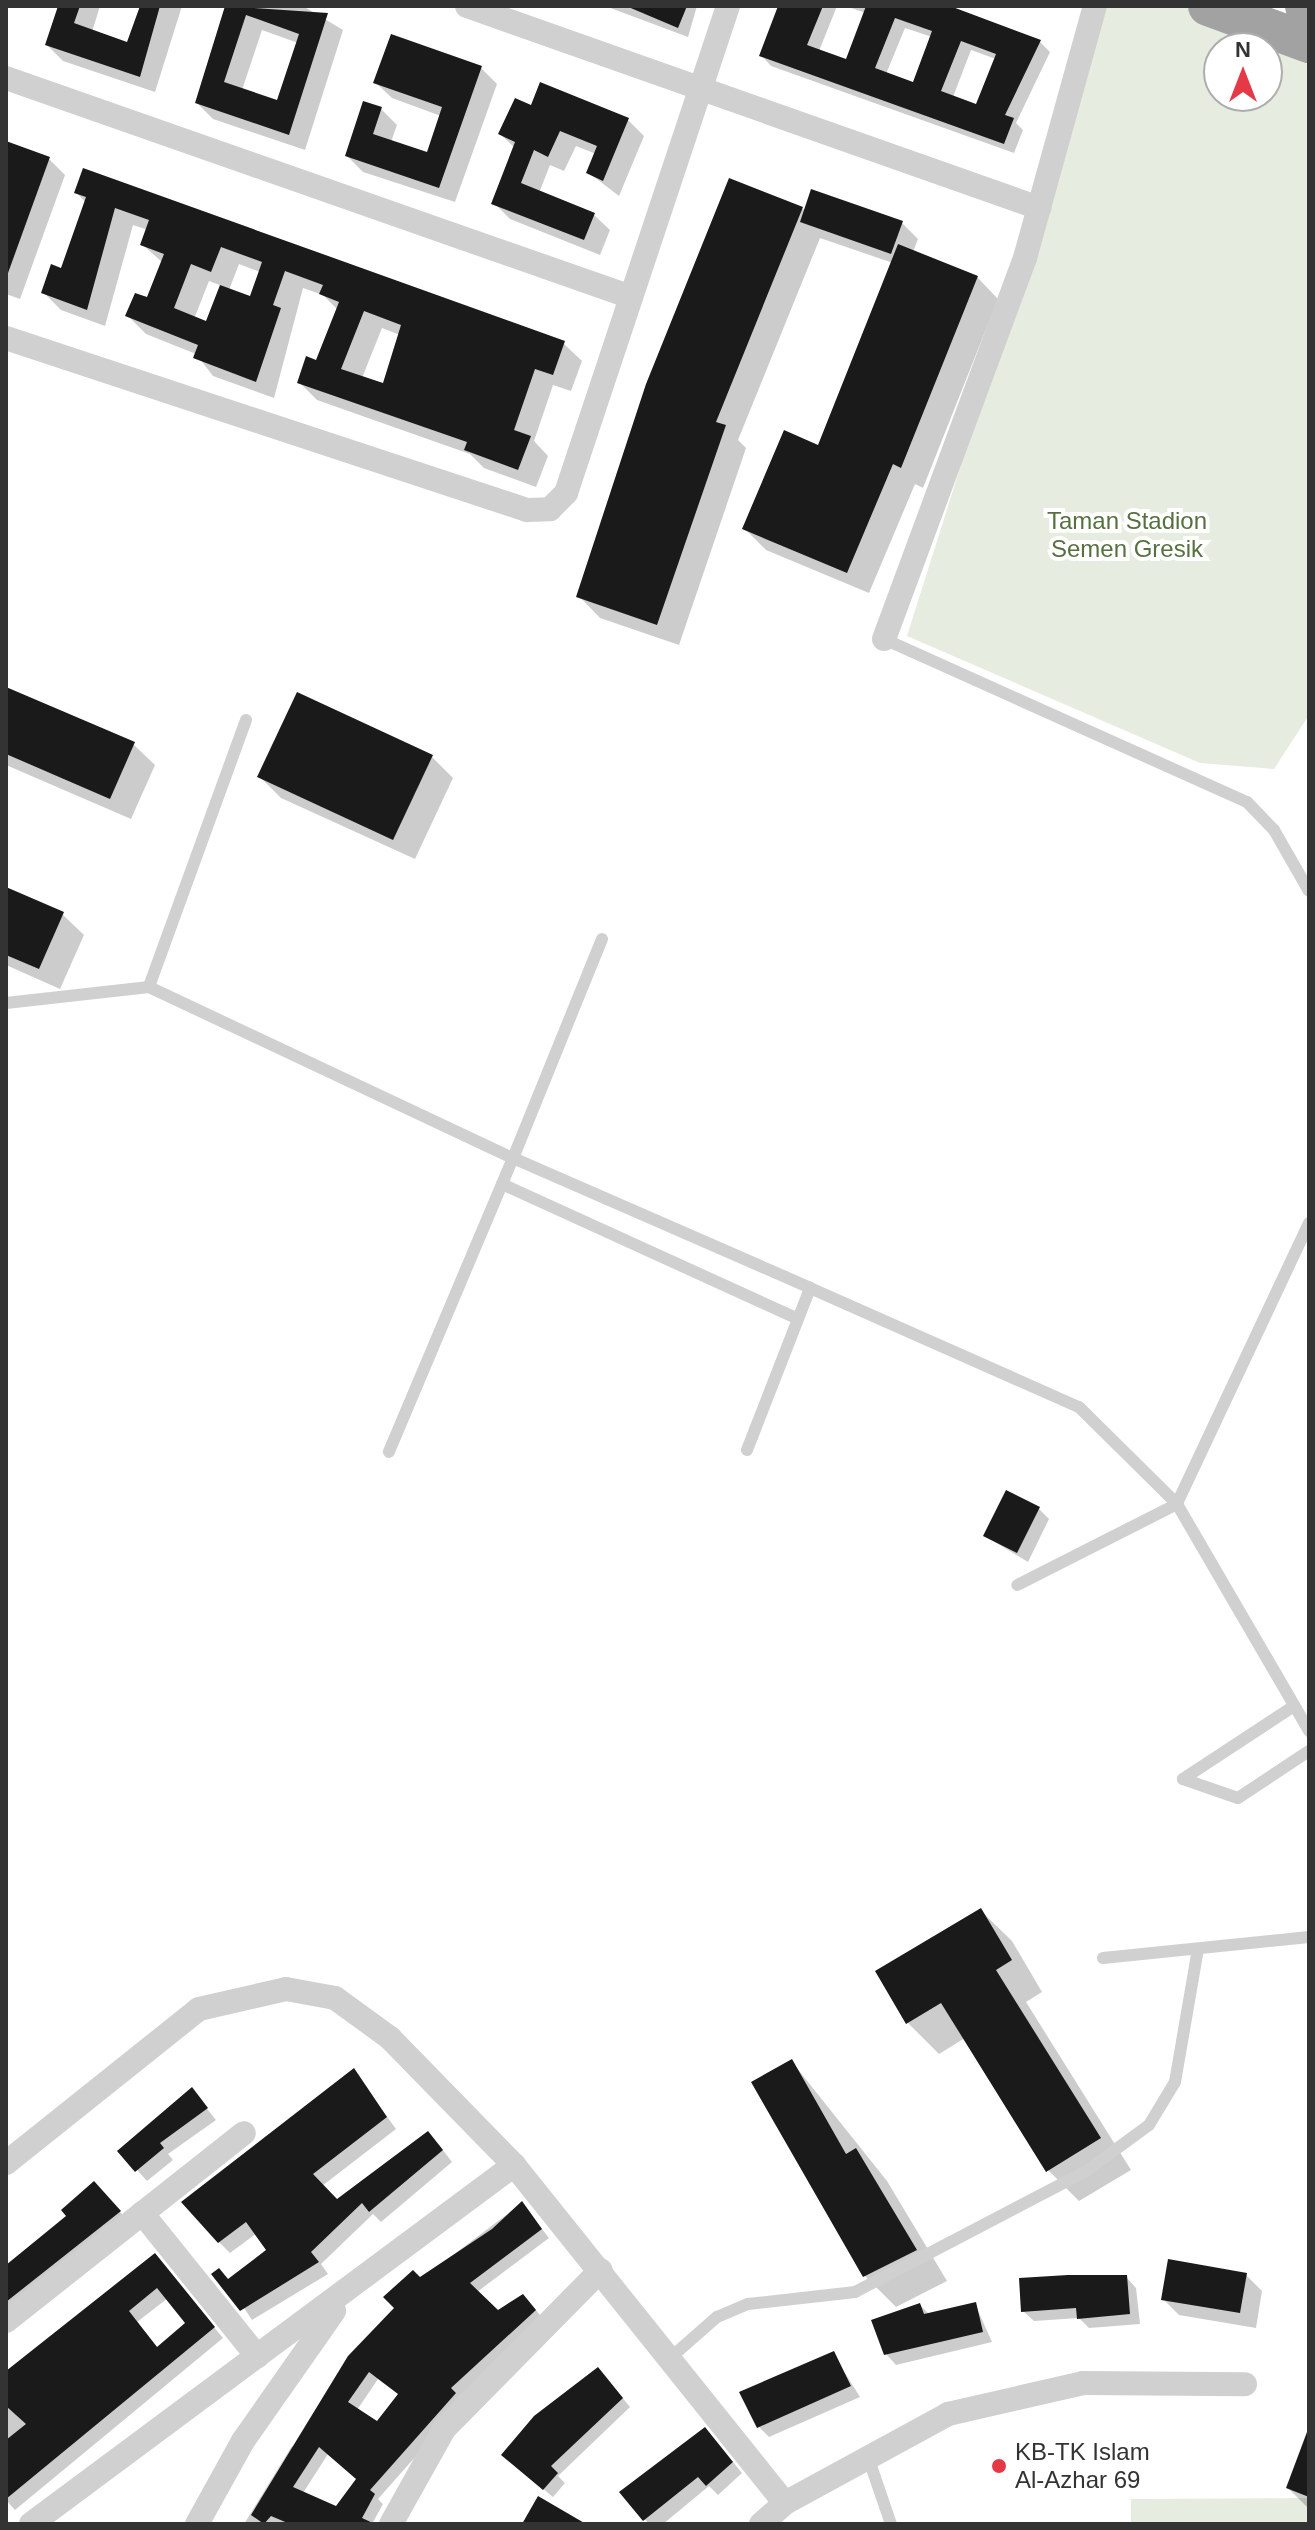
<!DOCTYPE html>
<style>
body{margin:0}
#map{position:relative;width:1315px;height:2530px;overflow:hidden;background:#fff;font-family:Helvetica,sans-serif}
div>[style]{position:absolute}
[style*='--x']{left:calc(var(--x)*1px);top:calc(var(--y)*1px);width:calc(var(--w)*1px);rotate:calc(var(--a)*1deg)}
.green>*{inset:0;background:#e6ecdf}
.shadow>*{inset:0;background:#0003}
.building>*{inset:0;background:#1a1a1a}
.service>*{height:12px;margin:-6px;padding:0 6px;transform-origin:6px;border-radius:6px;background:#d0d0d0}
.minor>*{height:24px;margin:-12px;padding:0 12px;transform-origin:12px;border-radius:12px;background:#d0d0d0}
.trunk>*{height:40px;margin:-20px;padding:0 20px;transform-origin:20px;border-radius:20px;background:#a2a2a2}
.dots>*{width:22px;height:22px;translate:-50% -50%;box-sizing:border-box;border:4px solid #fff;border-radius:50%}
span{translate:-50% -50%;white-space:nowrap;text-align:center;line-height:1.15;-webkit-text-stroke:8px #fff;paint-order:stroke}
.park-label{font-size:24px;color:#56703f}
.poi-label{font-size:24px;color:#333}
.left{translate:0 -50%;text-align:left}
.frame{position:absolute;inset:0;border:8px solid #333;pointer-events:none}
.north{position:absolute;left:1203px;top:32px;width:80px;height:80px;box-sizing:border-box;background:#fff;border:2px solid #adadad;border-radius:50%;rotate:0deg;font-size:22px;font-weight:700;line-height:32px;text-align:center;color:#333}
.north::after{content:'';display:block;margin:auto;width:28px;height:36px;background:#e63946;clip-path:polygon(50% 0,100% 100%,50% 72%,0 100%)}
</style>
<div id="map">
<div class="green">
<div style="clip-path:polygon(evenodd,1106px 6px,1211px 6px,1309px 43px,1309px 715px,1274px 769px,1200px 763px,907px 636px,1106px 6px,1219px 48px,1267px 48px,1267px 96px,1219px 96px,1219px 48px)"></div>
<div style="clip-path:polygon(1309px 2498px,1309px 2524px,1131px 2524px,1131px 2499px)"></div>
</div>
<div class="shadow">
<div style="clip-path:polygon(60px 6px,100px 6px,92px 32px,129px 44px,141px 6px,182px 6px,155px 92px,63px 61px,47px 45px)"></div>
<div style="clip-path:polygon(evenodd,228px 6px,303px 6px,343px 30px,305px 150px,213px 119px,197px 103px,228px 6px,262px 30px,298px 43px,278px 102px,242px 90px,262px 30px)"></div>
<div style="clip-path:polygon(605px 6px,697px 6px,688px 37px)"></div>
<div style="clip-path:polygon(evenodd,793px 6px,837px 6px,819px 51px,847px 62px,866px 13px,845px 6px,943px 6px,1040px 42px,1050px 52px,1016px 123px,1023px 130px,1014px 153px,771px 66px,761px 55px,793px 6px,905px 28px,932px 37px,914px 85px,886px 74px,905px 28px,793px 6px,971px 50px,996px 59px,977px 107px,953px 97px,971px 50px)"></div>
<div style="clip-path:polygon(481px 68px,497px 84px,455px 202px,363px 172px,347px 156px,381px 109px,397px 125px,391px 142px,428px 155px,441px 116px,392px 98px,376px 83px)"></div>
<div style="clip-path:polygon(532px 108px,628px 120px,644px 136px,619px 196px,589px 173px,596px 154px,576px 146px,564px 171px,550px 165px,539px 193px,594px 215px,610px 230px,600px 255px,510px 219px,494px 203px,515px 148px,500px 134px)"></div>
<div style="clip-path:polygon(6px 143px,49px 159px,65px 175px,20px 299px,6px 294px)"></div>
<div style="clip-path:polygon(evenodd,77px 193px,563px 343px,582px 361px,571px 391px,553px 385px,534px 441px,548px 456px,536px 487px,484px 468px,470px 454px,317px 400px,299px 382px,317px 363px,338px 310px,323px 295px,303px 288px,274px 398px,213px 376px,196px 354px,146px 334px,128px 316px,148px 300px,163px 263px,142px 244px,148px 230px,133px 225px,105px 326px,61px 310px,43px 292px,62px 270px,86px 203px,77px 193px,239px 264px,260px 272px,251px 299px,229px 290px,239px 264px,77px 193px,209px 281px,222px 286px,207px 324px,194px 319px,209px 281px,77px 193px,382px 328px,400px 335px,385px 386px,362px 378px,382px 328px)"></div>
<div style="clip-path:polygon(802px 209px,902px 223px,918px 239px,913px 252px,977px 277px,998px 299px,923px 488px,915px 484px,869px 593px,766px 550px,744px 528px,819px 447px,893px 263px,820px 238px,738px 440px,746px 448px,679px 645px,600px 618px,579px 596px)"></div>
<div style="clip-path:polygon(6px 689px,133px 744px,155px 765px,131px 819px,6px 765px)"></div>
<div style="clip-path:polygon(432px 757px,453px 778px,415px 859px,281px 798px,259px 776px)"></div>
<div style="clip-path:polygon(6px 889px,62px 914px,84px 935px,60px 989px,6px 965px)"></div>
<div style="clip-path:polygon(1039px 1509px,1049px 1519px,1028px 1562px,985px 1536px)"></div>
<div style="clip-path:polygon(980px 1910px,1012px 1941px,1042px 1992px,1026px 2002px,1131px 2170px,1079px 2201px,1048px 2170px,965px 2038px,939px 2054px,908px 2023px)"></div>
<div style="clip-path:polygon(792px 2062px,887px 2181px,947px 2281px,896px 2307px,865px 2276px,753px 2083px)"></div>
<div style="clip-path:polygon(354px 2071px,396px 2129px,322px 2186px,337px 2202px,439px 2145px,452px 2162px,381px 2222px,373px 2214px,321px 2264px,328px 2274px,252px 2320px,219px 2270px,230px 2281px,269px 2250px,257px 2233px,230px 2253px,219px 2242px)"></div>
<div style="clip-path:polygon(191px 2089px,216px 2120px,168px 2154px,173px 2160px,147px 2181px,120px 2151px)"></div>
<div style="clip-path:polygon(104px 2194px,129px 2222px,6px 2321px,6px 2266px)"></div>
<div style="clip-path:polygon(evenodd,522px 2203px,549px 2238px,477px 2292px,497px 2312px,532px 2305px,543px 2319px,458px 2398px,463px 2403px,378px 2499px,383px 2504px,372px 2524px,244px 2524px,292px 2446px,297px 2450px,420px 2280px,522px 2203px,378px 2379px,400px 2395px,377px 2424px,357px 2410px,378px 2379px,522px 2203px,328px 2454px,358px 2479px,336px 2508px,303px 2493px,328px 2454px)"></div>
<div style="clip-path:polygon(evenodd,155px 2256px,223px 2338px,15px 2510px,6px 2500px,6px 2374px,155px 2256px,168px 2298px,187px 2324px,158px 2348px,137px 2322px,168px 2298px)"></div>
<div style="clip-path:polygon(1246px 2275px,1262px 2291px,1256px 2328px,1179px 2315px,1163px 2299px)"></div>
<div style="clip-path:polygon(1126px 2277px,1136px 2288px,1140px 2324px,1089px 2328px,1079px 2318px,1034px 2321px,1023px 2311px)"></div>
<div style="clip-path:polygon(975px 2304px,992px 2342px,896px 2365px,886px 2354px,920px 2305px,930px 2315px)"></div>
<div style="clip-path:polygon(833px 2354px,860px 2397px,769px 2437px,758px 2426px)"></div>
<div style="clip-path:polygon(606px 2378px,630px 2407px,558px 2476px,565px 2483px,553px 2497px,512px 2463px)"></div>
<div style="clip-path:polygon(1309px 2433px,1309px 2509px,1288px 2488px)"></div>
<div style="clip-path:polygon(715px 2440px,742px 2473px,718px 2495px,709px 2486px,663px 2524px,649px 2524px,622px 2493px)"></div>
</div>
<div class="building">
<div style="clip-path:polygon(58px 6px,80px 6px,74px 23px,127px 42px,140px 6px,160px 6px,140px 77px,45px 45px)"></div>
<div style="clip-path:polygon(evenodd,225px 6px,328px 13px,289px 135px,195px 103px,225px 6px,246px 15px,299px 34px,277px 100px,224px 82px,246px 15px)"></div>
<div style="clip-path:polygon(626px 6px,687px 6px,678px 28px)"></div>
<div style="clip-path:polygon(evenodd,778px 6px,823px 6px,807px 45px,846px 59px,866px 6px,950px 6px,1041px 40px,1005px 115px,1014px 118px,1004px 144px,759px 56px,778px 6px,895px 18px,932px 31px,913px 82px,875px 68px,895px 18px,778px 6px,961px 41px,996px 54px,976px 104px,941px 91px,961px 41px)"></div>
<div style="clip-path:polygon(391px 34px,482px 66px,439px 188px,345px 156px,363px 101px,382px 107px,373px 134px,427px 152px,442px 107px,373px 83px)"></div>
<div style="clip-path:polygon(540px 82px,629px 118px,603px 181px,586px 173px,597px 146px,560px 131px,548px 157px,534px 150px,521px 183px,595px 213px,584px 240px,491px 204px,515px 142px,498px 134px,515px 98px,531px 105px)"></div>
<div style="clip-path:polygon(6px 141px,50px 157px,8px 273px,6px 272px)"></div>
<div style="clip-path:polygon(evenodd,83px 168px,565px 341px,553px 375px,535px 369px,514px 430px,531px 436px,518px 470px,464px 450px,467px 442px,297px 383px,306px 356px,316px 360px,339px 302px,319px 294px,323px 285px,285px 271px,273px 305px,281px 308px,256px 382px,193px 358px,198px 345px,125px 316px,135px 293px,147px 297px,164px 254px,140px 245px,149px 220px,115px 208px,87px 310px,41px 293px,51px 264px,61px 268px,86px 197px,74px 193px,83px 168px,221px 247px,262px 262px,250px 296px,220px 285px,206px 321px,174px 308px,191px 264px,211px 272px,221px 247px,83px 168px,364px 311px,401px 325px,383px 383px,341px 369px,364px 311px)"></div>
<div style="clip-path:polygon(729px 178px,803px 207px,716px 422px,726px 425px,657px 625px,576px 597px,646px 384px)"></div>
<div style="clip-path:polygon(811px 189px,903px 221px,891px 254px,800px 222px)"></div>
<div style="clip-path:polygon(898px 244px,978px 276px,901px 468px,893px 464px,847px 573px,742px 529px,784px 430px,818px 445px)"></div>
<div style="clip-path:polygon(6px 687px,135px 742px,110px 799px,6px 754px)"></div>
<div style="clip-path:polygon(297px 692px,433px 755px,393px 840px,257px 777px)"></div>
<div style="clip-path:polygon(6px 887px,64px 912px,39px 969px,6px 955px)"></div>
<div style="clip-path:polygon(1006px 1490px,1040px 1507px,1017px 1553px,983px 1536px)"></div>
<div style="clip-path:polygon(981px 1908px,1012px 1960px,996px 1970px,1101px 2138px,1046px 2172px,941px 2003px,906px 2024px,875px 1971px)"></div>
<div style="clip-path:polygon(792px 2059px,846px 2154px,856px 2148px,917px 2250px,863px 2277px,751px 2082px)"></div>
<div style="clip-path:polygon(354px 2068px,387px 2117px,313px 2174px,337px 2199px,428px 2131px,443px 2150px,369px 2212px,362px 2203px,311px 2252px,319px 2262px,240px 2311px,211px 2274px,219px 2268px,228px 2279px,266px 2250px,246px 2222px,218px 2243px,181px 2202px)"></div>
<div style="clip-path:polygon(192px 2087px,208px 2108px,160px 2143px,164px 2148px,135px 2172px,117px 2151px)"></div>
<div style="clip-path:polygon(94px 2181px,121px 2211px,6px 2302px,6px 2265px,66px 2216px,61px 2210px)"></div>
<div style="clip-path:polygon(evenodd,522px 2201px,542px 2229px,470px 2283px,498px 2310px,523px 2294px,536px 2310px,451px 2388px,456px 2393px,370px 2490px,375px 2494px,362px 2518px,375px 2524px,290px 2524px,271px 2516px,264px 2524px,251px 2515px,348px 2356px,394px 2308px,383px 2297px,413px 2270px,420px 2277px,492px 2229px,522px 2201px,369px 2372px,398px 2394px,377px 2421px,348px 2402px,369px 2372px,522px 2201px,319px 2447px,356px 2479px,336px 2506px,293px 2487px,319px 2447px)"></div>
<div style="clip-path:polygon(evenodd,155px 2253px,215px 2327px,6px 2499px,6px 2440px,26px 2424px,6px 2406px,6px 2371px,155px 2253px,157px 2288px,185px 2323px,157px 2347px,129px 2311px,157px 2288px)"></div>
<div style="clip-path:polygon(1168px 2259px,1247px 2273px,1240px 2313px,1161px 2300px)"></div>
<div style="clip-path:polygon(1068px 2275px,1127px 2275px,1130px 2314px,1077px 2319px,1076px 2308px,1021px 2312px,1019px 2278px)"></div>
<div style="clip-path:polygon(976px 2302px,983px 2332px,884px 2355px,871px 2320px,920px 2303px,924px 2314px)"></div>
<div style="clip-path:polygon(834px 2351px,851px 2386px,757px 2428px,739px 2392px)"></div>
<div style="clip-path:polygon(598px 2367px,623px 2398px,551px 2466px,558px 2473px,543px 2490px,501px 2455px,534px 2416px)"></div>
<div style="clip-path:polygon(705px 2427px,733px 2462px,706px 2486px,698px 2477px,643px 2521px,619px 2492px)"></div>
<div style="clip-path:polygon(1307px 2432px,1309px 2432px,1309px 2497px,1286px 2488px)"></div>
<div style="clip-path:polygon(538px 2496px,586px 2524px,522px 2524px)"></div>
</div>
<div class="service">
<div style="--x:884;--y:639;--w:398;--a:24.2"></div>
<div style="--x:1247;--y:802;--w:39;--a:46"></div>
<div style="--x:1274;--y:830;--w:70;--a:60.2"></div>
<div style="--x:246;--y:720;--w:284;--a:110"></div>
<div style="--x:149;--y:987;--w:402;--a:25.2"></div>
<div style="--x:513;--y:1158;--w:319;--a:112.9"></div>
<div style="--x:602;--y:939;--w:236;--a:112.1"></div>
<div style="--x:513;--y:1158;--w:324;--a:23.6"></div>
<div style="--x:6;--y:1003;--w:144;--a:-6.4"></div>
<div style="--x:502;--y:1184;--w:325;--a:24.5"></div>
<div style="--x:1309;--y:1223;--w:310;--a:115.2"></div>
<div style="--x:1177;--y:1504;--w:263;--a:59.8"></div>
<div style="--x:747;--y:1450;--w:174;--a:-68.7"></div>
<div style="--x:810;--y:1288;--w:294;--a:23.9"></div>
<div style="--x:1079;--y:1407;--w:138;--a:44.7"></div>
<div style="--x:1177;--y:1504;--w:179;--a:153.1"></div>
<div style="--x:1294;--y:1706;--w:133;--a:146.7"></div>
<div style="--x:1183;--y:1779;--w:58;--a:19.1"></div>
<div style="--x:1238;--y:1798;--w:85;--a:-33.5"></div>
<div style="--x:1103;--y:1958;--w:207;--a:-5.8"></div>
<div style="--x:669;--y:2359;--w:64;--a:-41.2"></div>
<div style="--x:717;--y:2317;--w:34;--a:-23"></div>
<div style="--x:748;--y:2304;--w:108;--a:-6.4"></div>
<div style="--x:855;--y:2292;--w:259;--a:-27.6"></div>
<div style="--x:1085;--y:2172;--w:79;--a:-36.3"></div>
<div style="--x:1149;--y:2125;--w:50;--a:-58.8"></div>
<div style="--x:1175;--y:2082;--w:135;--a:-80.2"></div>
<div style="--x:868;--y:2457;--w:71;--a:71.1"></div>
</div>
<div class="minor">
<div style="--x:467;--y:6;--w:607;--a:19.45"></div>
<div style="--x:6;--y:78;--w:662;--a:19.31"></div>
<div style="--x:6;--y:338;--w:549;--a:18.27"></div>
<div style="--x:527;--y:510;--w:23;--a:-2"></div>
<div style="--x:550;--y:509;--w:23;--a:-45"></div>
<div style="--x:566;--y:493;--w:513;--a:-71.6"></div>
<div style="--x:884;--y:639;--w:406;--a:-69.7"></div>
<div style="--x:1025;--y:258;--w:262;--a:-74.5"></div>
<div style="--x:6;--y:2163;--w:247;--a:-38.6"></div>
<div style="--x:199;--y:2009;--w:89;--a:-12.9"></div>
<div style="--x:286;--y:1989;--w:50;--a:10.4"></div>
<div style="--x:335;--y:1998;--w:68;--a:36"></div>
<div style="--x:390;--y:2038;--w:177;--a:45.7"></div>
<div style="--x:142;--y:2213;--w:184;--a:51.2"></div>
<div style="--x:6;--y:2321;--w:303;--a:-38.3"></div>
<div style="--x:31;--y:2524;--w:602;--a:-36.62"></div>
<div style="--x:514;--y:2165;--w:433;--a:51.3"></div>
<div style="--x:197;--y:2524;--w:95;--a:-61"></div>
<div style="--x:243;--y:2441;--w:159;--a:-55"></div>
<div style="--x:391;--y:2524;--w:109;--a:-60.8"></div>
<div style="--x:444;--y:2429;--w:223;--a:-45.4"></div>
<div style="--x:761;--y:2524;--w:32;--a:-41"></div>
<div style="--x:785;--y:2503;--w:186;--a:-28.6"></div>
<div style="--x:948;--y:2414;--w:139;--a:-12.9"></div>
<div style="--x:1083;--y:2383;--w:162;--a:0.4"></div>
</div>
<div class="trunk">
<div style="--x:1208;--y:6;--w:108;--a:20.1"></div>
<div style="--x:1305;--y:6;--w:4;--a:14"></div>
</div>
<div class="dots">
<div style="left:999px;top:2466px;background:#e63946"></div>
</div>
<div class="park-label">
<span style="left:1127px;top:535px">Taman Stadion<br>Semen Gresik</span>
</div>
<div class="poi-label">
<span class="left" style="left:1015px;top:2466px">KB-TK Islam<br>Al-Azhar 69</span>
</div>
<div class="frame"></div>
<div class="north">N</div>
</div>
